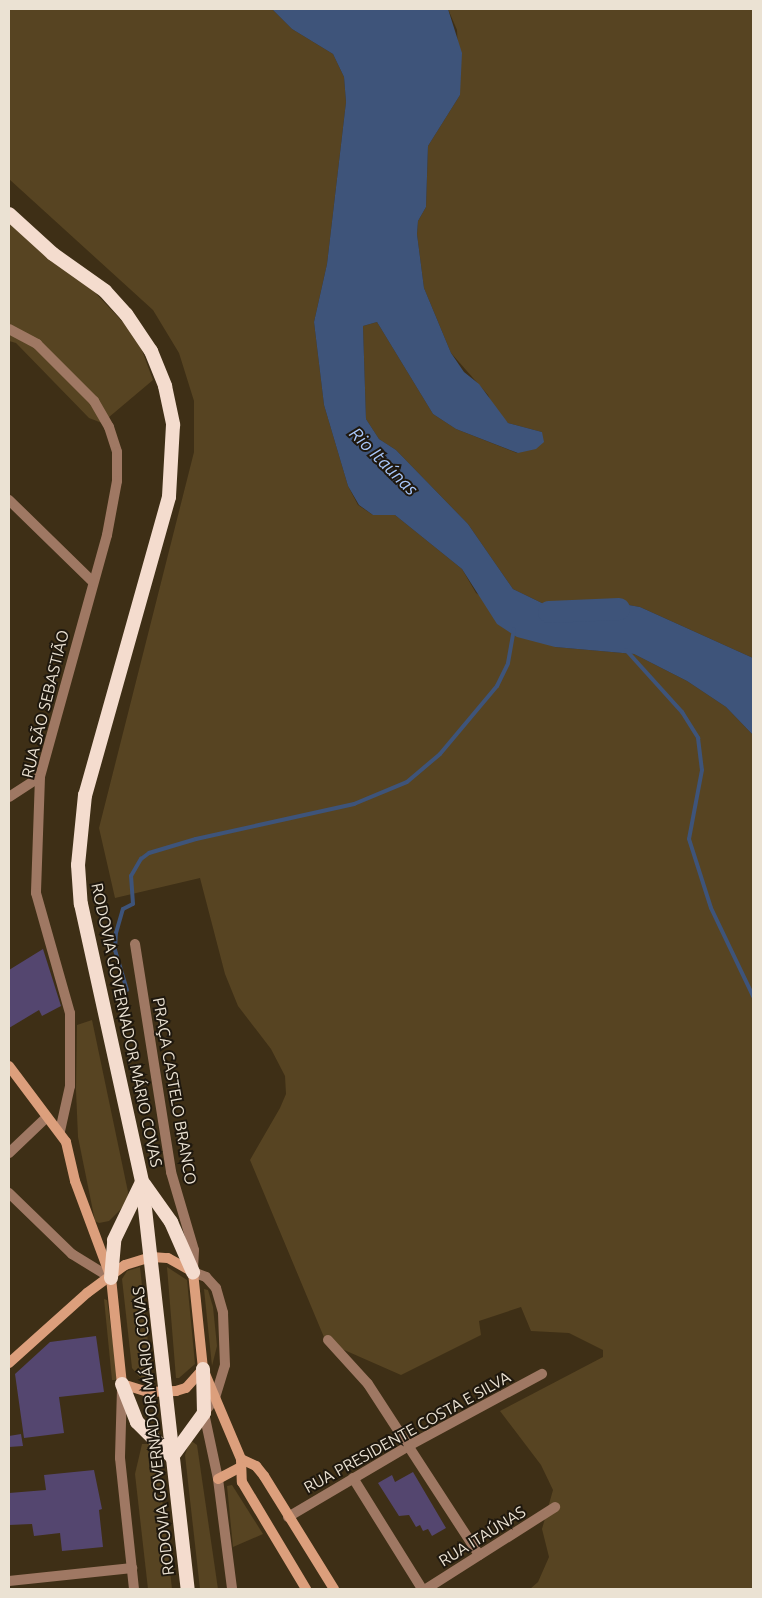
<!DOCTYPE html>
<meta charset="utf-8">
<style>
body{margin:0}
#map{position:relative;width:762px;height:1598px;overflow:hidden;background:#3e2f16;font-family:Ubuntu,sans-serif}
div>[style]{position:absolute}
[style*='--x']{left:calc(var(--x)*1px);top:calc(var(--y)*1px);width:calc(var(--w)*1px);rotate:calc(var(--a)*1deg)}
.green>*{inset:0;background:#574422}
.water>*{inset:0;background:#3e547a}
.stream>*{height:4px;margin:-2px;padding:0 2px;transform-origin:2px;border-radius:2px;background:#3e547a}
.river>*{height:22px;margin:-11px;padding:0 11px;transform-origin:11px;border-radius:11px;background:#3e547a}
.building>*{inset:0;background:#54466f}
.minor>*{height:10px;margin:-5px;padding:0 5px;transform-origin:5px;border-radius:5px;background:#9f7863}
.tertiary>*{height:10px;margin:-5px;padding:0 5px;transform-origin:5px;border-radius:5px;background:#9f7863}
.secondary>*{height:10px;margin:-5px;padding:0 5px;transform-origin:5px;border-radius:5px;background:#dc9f7c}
.trunk>*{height:14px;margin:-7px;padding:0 7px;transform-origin:7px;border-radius:7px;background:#f4dcce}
span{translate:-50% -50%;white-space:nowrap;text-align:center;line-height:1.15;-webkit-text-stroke:4px #1f180e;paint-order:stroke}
.street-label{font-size:16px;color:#ebe2d3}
.water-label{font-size:18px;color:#a9c7fa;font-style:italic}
.frame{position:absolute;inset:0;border:10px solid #ebe2d3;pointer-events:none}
</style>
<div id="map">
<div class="green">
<div style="clip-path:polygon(9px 9px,272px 9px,292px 29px,333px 54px,344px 77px,346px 102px,327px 264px,314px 322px,324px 405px,348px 486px,358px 505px,373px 515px,395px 515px,462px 569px,476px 593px,555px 647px,634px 654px,687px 681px,726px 707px,753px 735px,753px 1589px,530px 1589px,538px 1582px,549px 1557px,542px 1529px,553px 1490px,541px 1465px,500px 1411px,603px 1357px,603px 1350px,569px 1333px,531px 1331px,521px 1307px,479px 1321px,481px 1335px,401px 1375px,326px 1342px,250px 1160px,280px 1108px,286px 1094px,285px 1076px,271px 1049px,238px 1006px,225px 974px,200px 878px,115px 898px,99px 828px,194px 452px,194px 401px,179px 353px,153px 310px,9px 179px)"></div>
<div style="clip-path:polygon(448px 9px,753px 9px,753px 658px,640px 607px,612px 602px,584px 613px,546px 605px,513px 589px,468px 524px,396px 450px,379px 439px,366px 419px,363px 326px,377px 322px,433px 414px,456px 429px,517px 453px,542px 432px,508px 423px,494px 409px,488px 395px,451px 353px,424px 288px,417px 234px,418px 221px,426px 207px,428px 146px,460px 95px,457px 30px)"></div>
<div style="clip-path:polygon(9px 221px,87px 284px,137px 337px,153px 380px,102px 423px,89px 418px,16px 343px,9px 341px)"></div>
<div style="clip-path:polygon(92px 1020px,128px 1192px,127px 1202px,119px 1211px,109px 1221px,99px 1223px,95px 1221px,78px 1137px,76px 1090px,77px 1025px)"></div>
<div style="clip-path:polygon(140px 1267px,152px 1380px,142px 1380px,132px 1368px,122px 1279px,127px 1271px)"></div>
<div style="clip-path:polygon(167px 1267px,187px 1280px,195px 1364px,179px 1378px,176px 1378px)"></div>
<div style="clip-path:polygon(204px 1289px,208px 1290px,213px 1307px,217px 1346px,212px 1366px)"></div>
<div style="clip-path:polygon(104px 1299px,107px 1300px,118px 1378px,115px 1380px,112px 1380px)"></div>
<div style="clip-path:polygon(190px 1440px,197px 1445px,218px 1589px,200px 1589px,185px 1455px)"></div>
<div style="clip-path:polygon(142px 1444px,150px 1444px,157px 1454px,172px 1589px,148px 1589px,135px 1474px)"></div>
<div style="clip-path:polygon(232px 1485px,263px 1534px,233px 1547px,227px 1486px)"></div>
</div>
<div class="water">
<div style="clip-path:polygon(272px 9px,448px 9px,462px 53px,460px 95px,428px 146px,426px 207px,418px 221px,417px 234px,424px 288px,451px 353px,464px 372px,479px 384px,508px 423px,542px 432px,544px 442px,536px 449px,518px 453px,456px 429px,433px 414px,377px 322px,363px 326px,366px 419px,379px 439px,396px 450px,468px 524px,513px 589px,546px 605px,584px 613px,612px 602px,640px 607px,753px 658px,753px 735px,726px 707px,687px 681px,634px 654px,555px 647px,517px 637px,497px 624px,462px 569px,395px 515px,373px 515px,359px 505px,348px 486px,324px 405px,314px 322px,327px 264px,346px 102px,344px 77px,333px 54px,292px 29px)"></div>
</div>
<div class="stream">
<div style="--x:626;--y:650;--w:84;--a:47.9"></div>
<div style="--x:682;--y:712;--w:31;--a:58"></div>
<div style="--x:698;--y:738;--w:32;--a:83"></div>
<div style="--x:702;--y:770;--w:70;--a:100.7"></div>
<div style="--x:689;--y:839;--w:72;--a:72.3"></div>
<div style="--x:711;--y:908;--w:98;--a:64.5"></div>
<div style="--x:127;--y:990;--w:42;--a:-106.7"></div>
<div style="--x:115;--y:950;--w:17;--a:-87"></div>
<div style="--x:116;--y:933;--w:25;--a:-74"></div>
<div style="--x:123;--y:909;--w:11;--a:-27"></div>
<div style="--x:133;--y:904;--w:28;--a:-94"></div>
<div style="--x:131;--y:876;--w:20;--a:-60"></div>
<div style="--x:141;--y:859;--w:10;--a:-37"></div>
<div style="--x:149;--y:853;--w:49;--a:-16.6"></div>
<div style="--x:196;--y:839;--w:162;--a:-12.5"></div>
<div style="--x:354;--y:804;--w:57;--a:-22.5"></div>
<div style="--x:407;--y:782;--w:43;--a:-40.3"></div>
<div style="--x:440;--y:754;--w:89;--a:-50"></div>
<div style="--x:497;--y:686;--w:25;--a:-64"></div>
<div style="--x:508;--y:663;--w:34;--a:-80"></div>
</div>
<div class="river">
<div style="--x:549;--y:612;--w:70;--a:-2.5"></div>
</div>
<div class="building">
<div style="clip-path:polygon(43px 949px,61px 1006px,42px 1016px,39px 1010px,9px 1028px,9px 970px)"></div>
<div style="clip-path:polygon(96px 1336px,104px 1392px,59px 1397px,64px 1433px,24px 1438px,15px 1374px,50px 1342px)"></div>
<div style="clip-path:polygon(21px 1434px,23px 1446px,9px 1447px,9px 1436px)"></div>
<div style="clip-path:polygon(94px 1470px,102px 1509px,99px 1510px,103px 1547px,62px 1551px,60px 1533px,34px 1536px,32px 1524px,9px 1525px,9px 1493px,46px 1490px,44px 1475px)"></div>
<div style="clip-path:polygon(413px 1472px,446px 1528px,432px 1536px,428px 1529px,423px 1531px,420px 1525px,416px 1527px,409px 1515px,399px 1516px,378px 1483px,392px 1475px,395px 1482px)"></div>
</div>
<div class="minor">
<div style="--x:9;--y:329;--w:32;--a:28"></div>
<div style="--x:37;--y:344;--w:81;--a:45"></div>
<div style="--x:94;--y:401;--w:30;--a:60"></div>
<div style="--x:109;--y:427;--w:26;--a:72"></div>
<div style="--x:117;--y:452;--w:29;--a:90"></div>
<div style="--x:117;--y:481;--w:55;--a:100.5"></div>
<div style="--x:107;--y:535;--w:251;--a:105.5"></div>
<div style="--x:40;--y:777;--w:116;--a:92"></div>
<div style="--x:36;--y:893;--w:125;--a:74.2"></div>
<div style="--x:70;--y:1013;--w:73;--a:90"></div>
<div style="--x:70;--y:1086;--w:46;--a:102.5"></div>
<div style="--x:9;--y:500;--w:117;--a:44.3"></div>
<div style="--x:9;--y:797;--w:37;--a:-33"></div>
<div style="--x:135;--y:944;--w:231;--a:81"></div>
<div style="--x:171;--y:1172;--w:81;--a:73.6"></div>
<div style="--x:194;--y:1250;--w:22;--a:93"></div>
<div style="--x:193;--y:1272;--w:14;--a:21"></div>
<div style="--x:206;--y:1277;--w:15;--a:48"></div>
<div style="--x:216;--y:1288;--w:26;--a:74"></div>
<div style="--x:223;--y:1313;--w:52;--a:87.8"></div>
<div style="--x:225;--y:1365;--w:34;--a:107"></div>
<div style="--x:215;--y:1398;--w:19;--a:126"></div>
<div style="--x:9;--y:1153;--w:52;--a:-43.5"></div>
<div style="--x:9;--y:1193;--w:88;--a:44.1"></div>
<div style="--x:72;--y:1254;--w:46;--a:31.6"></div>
<div style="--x:328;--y:1340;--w:59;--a:47.7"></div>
<div style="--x:368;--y:1384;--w:204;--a:57"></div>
<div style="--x:353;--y:1478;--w:131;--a:58.1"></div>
<div style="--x:288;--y:1517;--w:142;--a:-30.5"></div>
<div style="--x:410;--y:1445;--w:150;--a:-28.3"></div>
<div style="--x:9;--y:1581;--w:124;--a:-6"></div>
<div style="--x:426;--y:1589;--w:153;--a:-32.4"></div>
</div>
<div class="tertiary">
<div style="--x:122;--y:1389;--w:69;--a:91.7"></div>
<div style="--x:120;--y:1458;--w:132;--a:83.9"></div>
<div style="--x:204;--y:1413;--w:67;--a:78"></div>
<div style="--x:218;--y:1479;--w:111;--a:82.7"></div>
</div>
<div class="secondary">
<div style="--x:9;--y:1066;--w:95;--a:53.1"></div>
<div style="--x:66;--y:1142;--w:40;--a:77"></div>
<div style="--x:75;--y:1181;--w:103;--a:69.6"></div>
<div style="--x:111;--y:1278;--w:107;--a:84.1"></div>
<div style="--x:122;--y:1384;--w:28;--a:17"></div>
<div style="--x:149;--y:1392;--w:27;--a:-2"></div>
<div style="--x:176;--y:1391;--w:10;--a:-17"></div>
<div style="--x:186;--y:1388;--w:25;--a:-48"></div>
<div style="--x:9;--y:1363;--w:105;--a:-41.9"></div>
<div style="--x:87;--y:1293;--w:47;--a:-36.4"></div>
<div style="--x:125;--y:1265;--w:28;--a:-17"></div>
<div style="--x:152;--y:1257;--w:16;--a:4"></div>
<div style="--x:168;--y:1258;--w:29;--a:29"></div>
<div style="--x:193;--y:1272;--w:98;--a:84.1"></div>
<div style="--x:203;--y:1369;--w:98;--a:67.1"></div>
<div style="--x:241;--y:1459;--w:23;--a:88"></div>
<div style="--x:242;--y:1482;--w:125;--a:59.1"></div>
<div style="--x:241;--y:1459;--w:17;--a:25"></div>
<div style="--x:256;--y:1466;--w:13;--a:51"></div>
<div style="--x:264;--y:1476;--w:133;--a:58.2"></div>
<div style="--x:218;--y:1479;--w:26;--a:-28"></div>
</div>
<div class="trunk">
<div style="--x:9;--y:214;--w:59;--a:42.3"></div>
<div style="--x:53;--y:254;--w:64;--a:35.4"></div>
<div style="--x:105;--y:291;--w:31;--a:48"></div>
<div style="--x:126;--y:314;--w:45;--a:56"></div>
<div style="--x:151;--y:351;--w:38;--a:68"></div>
<div style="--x:165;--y:386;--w:40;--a:78"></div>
<div style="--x:173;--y:425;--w:72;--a:93.2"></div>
<div style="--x:169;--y:497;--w:310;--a:105.7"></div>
<div style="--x:85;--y:795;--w:70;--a:95.7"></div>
<div style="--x:78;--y:865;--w:39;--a:86"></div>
<div style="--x:81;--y:904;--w:285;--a:77.6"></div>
<div style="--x:142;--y:1182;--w:410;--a:83.6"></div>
<div style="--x:144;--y:1184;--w:47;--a:54.6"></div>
<div style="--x:171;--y:1222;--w:55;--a:66.3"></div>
<div style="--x:111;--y:1278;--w:38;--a:-85"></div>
<div style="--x:114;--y:1240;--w:64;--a:-64.2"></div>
<div style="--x:122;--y:1384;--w:41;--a:68.5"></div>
<div style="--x:137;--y:1422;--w:49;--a:45"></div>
<div style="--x:172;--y:1457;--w:54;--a:-54"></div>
<div style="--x:204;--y:1413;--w:44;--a:-91.3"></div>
</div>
<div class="street-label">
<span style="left:45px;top:704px;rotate:-76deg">RUA SÃO SEBASTIÃO</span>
<span style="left:127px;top:1025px;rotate:78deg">RODOVIA GOVERNADOR MÁRIO COVAS</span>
<span style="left:175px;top:1091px;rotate:80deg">PRAÇA CASTELO BRANCO</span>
<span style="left:153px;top:1431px;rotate:-96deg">RODOVIA GOVERNADOR MÁRIO COVAS</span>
<span style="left:407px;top:1432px;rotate:-29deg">RUA PRESIDENTE COSTA E SILVA</span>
<span style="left:482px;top:1536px;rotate:-32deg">RUA ITAÚNAS</span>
</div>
<div class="water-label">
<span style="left:384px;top:461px;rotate:45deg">Rio Itaúnas</span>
</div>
<div class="frame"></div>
</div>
